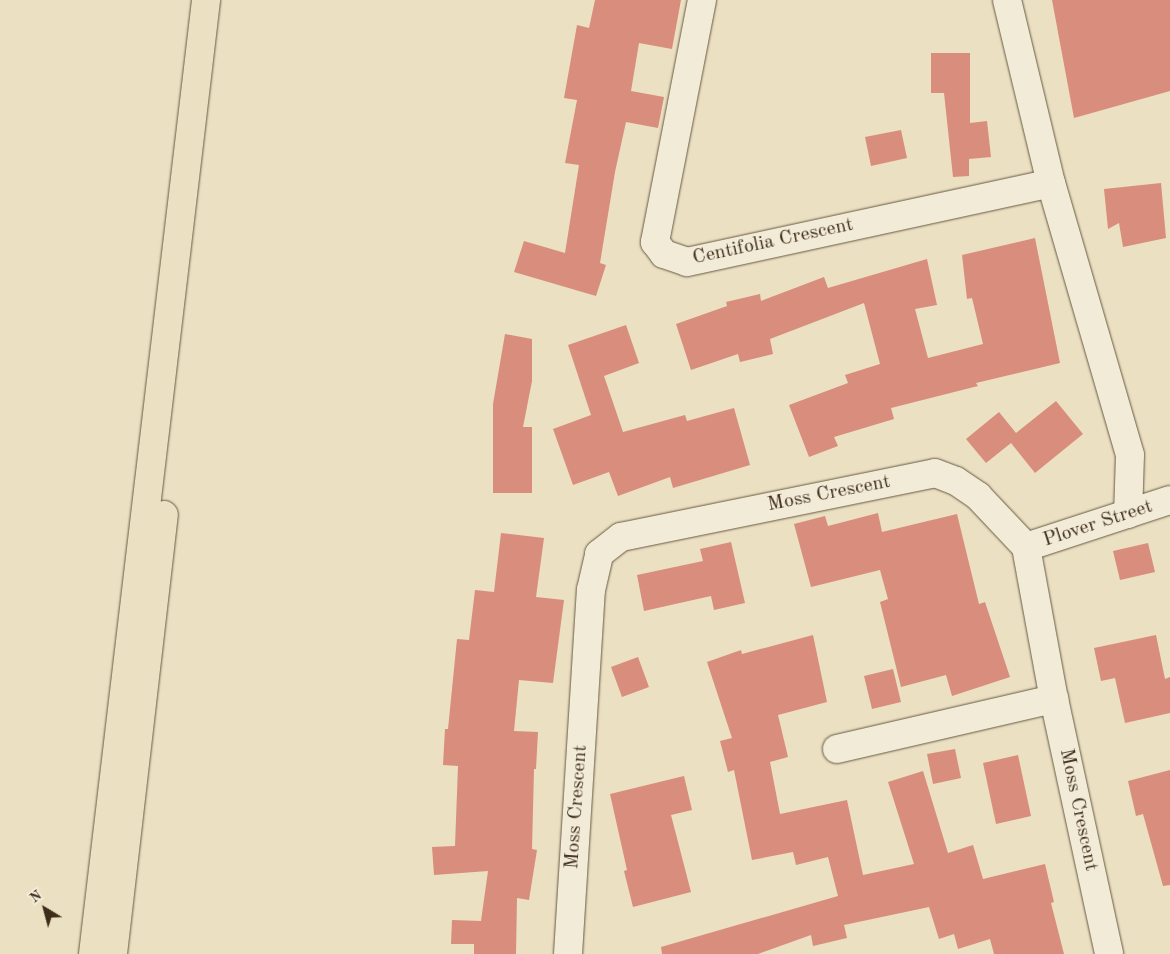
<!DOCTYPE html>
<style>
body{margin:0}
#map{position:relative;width:1170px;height:954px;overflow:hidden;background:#ebe0c1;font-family:"Old Standard TT",serif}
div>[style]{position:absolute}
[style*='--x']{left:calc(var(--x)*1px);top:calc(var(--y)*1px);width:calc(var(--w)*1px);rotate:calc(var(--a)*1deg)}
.building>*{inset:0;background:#d88d7d}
.roads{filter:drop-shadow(0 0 1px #685944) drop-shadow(0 0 1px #685944)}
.street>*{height:28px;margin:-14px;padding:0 14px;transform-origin:14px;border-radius:14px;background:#f2ebd7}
.highway>*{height:28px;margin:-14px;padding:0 14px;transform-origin:14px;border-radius:14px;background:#ebe0c1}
span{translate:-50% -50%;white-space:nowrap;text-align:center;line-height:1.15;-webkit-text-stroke:4px #f2ebd7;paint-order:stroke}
.street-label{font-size:20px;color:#3d2c1a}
.north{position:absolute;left:20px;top:884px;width:50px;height:50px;-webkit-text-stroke:4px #f2ebd7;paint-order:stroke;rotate:323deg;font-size:14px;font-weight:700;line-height:20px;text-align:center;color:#3d2c1a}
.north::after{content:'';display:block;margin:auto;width:18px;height:22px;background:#3d2c1a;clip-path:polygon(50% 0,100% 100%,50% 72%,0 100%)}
</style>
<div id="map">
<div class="building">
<div style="clip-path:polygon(595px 0,681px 0,672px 49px,639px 43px,631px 91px,664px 97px,658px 128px,626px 122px,615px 172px,600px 263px,606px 265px,596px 296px,514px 272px,524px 241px,565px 253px,579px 165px,565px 163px,577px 100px,564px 98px,577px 25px,589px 28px)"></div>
<div style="clip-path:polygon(1052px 0,1170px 0,1170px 91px,1074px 118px)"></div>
<div style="clip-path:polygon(931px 53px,970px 53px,970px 123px,987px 121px,991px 157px,969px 159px,969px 176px,953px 177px,944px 93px,931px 93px)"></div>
<div style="clip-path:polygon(901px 130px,907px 158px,871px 166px,865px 137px)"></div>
<div style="clip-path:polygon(1161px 183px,1166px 238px,1123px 247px,1119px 223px,1108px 229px,1104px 189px)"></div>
<div style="clip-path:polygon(1035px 238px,1060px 363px,976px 383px,978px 386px,891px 408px,894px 419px,834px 437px,838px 446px,809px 457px,789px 405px,848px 383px,845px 375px,880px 364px,864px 303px,770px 339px,773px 354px,740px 362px,738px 354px,691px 370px,676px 324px,727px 306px,726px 302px,760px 294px,761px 301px,824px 277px,828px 288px,927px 259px,937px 305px,915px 309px,928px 358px,983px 344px,972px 298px,967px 299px,962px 255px)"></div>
<div style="clip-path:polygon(626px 325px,639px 363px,604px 376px,623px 432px,685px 415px,687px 421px,734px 408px,750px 465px,673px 488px,670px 477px,618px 496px,609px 472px,573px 485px,553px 429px,591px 415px,568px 345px)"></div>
<div style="clip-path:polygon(505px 334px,532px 339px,532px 381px,523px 427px,532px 427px,532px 493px,493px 493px,493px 404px)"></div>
<div style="clip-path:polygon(1056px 401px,1083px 434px,1035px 473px,1011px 443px,986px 463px,966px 439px,999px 412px,1016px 433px)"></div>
<div style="clip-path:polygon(878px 513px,882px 532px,957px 514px,979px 604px,985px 602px,1010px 677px,952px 696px,946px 675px,901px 687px,880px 602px,888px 599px,880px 570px,811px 587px,794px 524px,825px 516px,828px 526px)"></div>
<div style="clip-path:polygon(501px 533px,544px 538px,536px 597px,564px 600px,553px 683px,519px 680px,514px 731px,538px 732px,536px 769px,534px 769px,532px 849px,537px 850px,529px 900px,517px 898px,516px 954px,474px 954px,474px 944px,451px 944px,452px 920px,481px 921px,488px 871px,434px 875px,432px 847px,455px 846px,458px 766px,443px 765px,445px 729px,448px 729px,457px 639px,469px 640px,475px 590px,494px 592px)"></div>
<div style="clip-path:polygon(731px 542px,745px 603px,714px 610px,711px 596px,644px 611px,637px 575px,703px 561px,700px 549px)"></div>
<div style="clip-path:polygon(1148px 543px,1155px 572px,1120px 580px,1113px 551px)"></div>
<div style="clip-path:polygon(813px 635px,827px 702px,778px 715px,788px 757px,770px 762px,780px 814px,847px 800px,863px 875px,914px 864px,888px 782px,923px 771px,948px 853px,973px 845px,983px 879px,1045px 864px,1054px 902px,1051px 903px,1064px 954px,994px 954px,990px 939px,958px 949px,954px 934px,939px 939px,929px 907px,844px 925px,847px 938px,813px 946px,811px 935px,758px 954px,662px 954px,661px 947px,838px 896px,828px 857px,796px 865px,793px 852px,752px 860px,734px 770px,728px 772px,720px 741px,732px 738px,707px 662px,741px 650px,742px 654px)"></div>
<div style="clip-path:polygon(1156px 635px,1165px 679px,1170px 677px,1170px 713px,1125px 723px,1115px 678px,1101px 681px,1094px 648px)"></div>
<div style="clip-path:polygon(638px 657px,649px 687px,622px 697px,611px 667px)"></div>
<div style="clip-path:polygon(893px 669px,901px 702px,872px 709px,864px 676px)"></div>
<div style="clip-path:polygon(955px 749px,961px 778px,933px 784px,927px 754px)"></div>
<div style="clip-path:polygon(1018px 755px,1031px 816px,996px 824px,983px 763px)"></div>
<div style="clip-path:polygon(1170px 770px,1170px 885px,1163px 886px,1143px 814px,1136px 816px,1128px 781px)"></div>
<div style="clip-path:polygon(684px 776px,692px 810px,671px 815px,691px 892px,633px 907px,624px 871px,627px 870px,610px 794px)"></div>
</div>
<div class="roads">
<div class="street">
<div style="--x:702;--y:0;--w:247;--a:101"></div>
<div style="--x:655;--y:242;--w:15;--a:53"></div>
<div style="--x:664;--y:254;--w:24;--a:19"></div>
<div style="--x:687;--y:262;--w:372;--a:-12.2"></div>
<div style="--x:1007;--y:0;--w:188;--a:76.5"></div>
<div style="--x:1051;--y:183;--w:283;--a:73.8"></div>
<div style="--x:1130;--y:455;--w:59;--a:91.9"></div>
<div style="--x:1026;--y:547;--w:151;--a:-18.1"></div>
<div style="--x:837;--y:749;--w:223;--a:-13"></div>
<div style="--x:568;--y:954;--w:365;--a:-86.4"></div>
<div style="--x:591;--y:590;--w:37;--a:-77"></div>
<div style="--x:599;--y:554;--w:28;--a:-38"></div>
<div style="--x:621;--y:537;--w:320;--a:-11.5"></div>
<div style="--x:935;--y:473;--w:22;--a:21"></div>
<div style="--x:956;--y:481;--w:27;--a:34"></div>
<div style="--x:978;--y:496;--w:70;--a:46.7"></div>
<div style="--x:1026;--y:547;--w:155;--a:79.6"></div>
<div style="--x:1054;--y:699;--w:261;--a:77.8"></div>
</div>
<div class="highway">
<div style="--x:93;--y:954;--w:961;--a:-83.24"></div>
<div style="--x:113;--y:954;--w:442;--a:-83.4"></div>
</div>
</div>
<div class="street-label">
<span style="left:773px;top:242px;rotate:-12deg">Centifolia Crescent</span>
<span style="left:829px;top:494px;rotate:-11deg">Moss Crescent</span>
<span style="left:1098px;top:524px;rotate:-18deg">Plover Street</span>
<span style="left:577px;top:807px;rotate:-86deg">Moss Crescent</span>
<span style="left:1078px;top:810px;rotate:78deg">Moss Crescent</span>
</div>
<div class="north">N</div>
</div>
